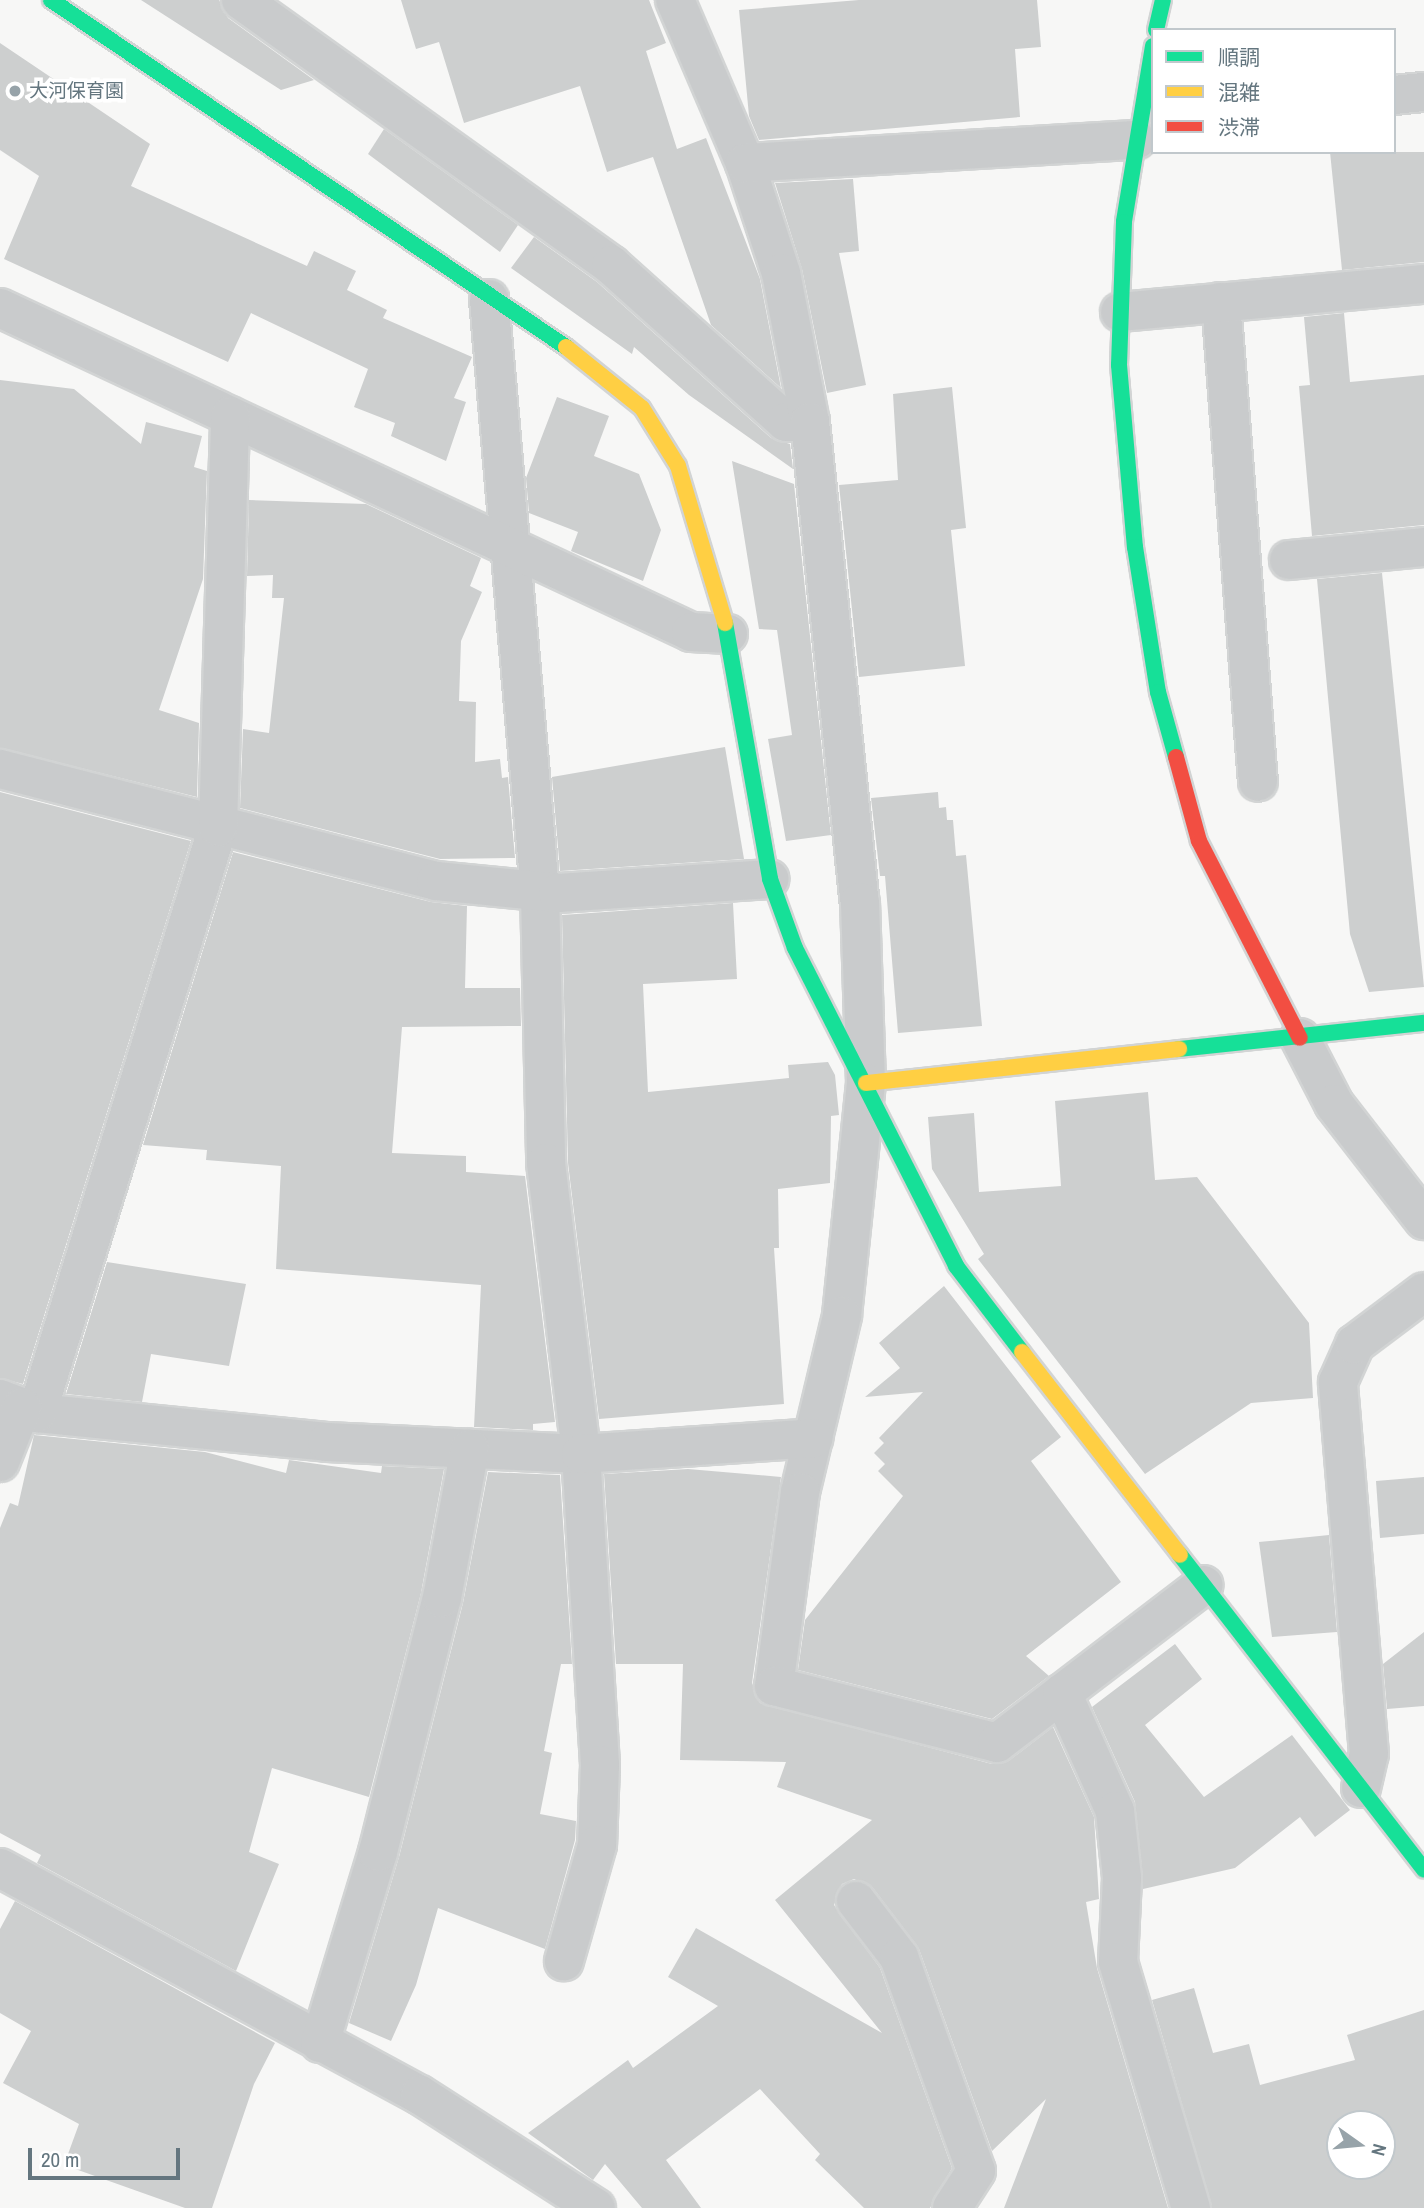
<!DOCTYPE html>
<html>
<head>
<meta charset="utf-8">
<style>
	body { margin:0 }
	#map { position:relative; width:1424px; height:2208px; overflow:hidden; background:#f7f7f6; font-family:"Archivo Narrow","Noto Sans JP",sans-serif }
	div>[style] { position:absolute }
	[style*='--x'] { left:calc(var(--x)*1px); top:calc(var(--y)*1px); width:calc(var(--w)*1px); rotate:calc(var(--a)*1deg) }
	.building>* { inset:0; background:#cdcfcf }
	.roads { filter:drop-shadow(2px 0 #d2d4d4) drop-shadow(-2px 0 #d2d4d4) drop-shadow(0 2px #d2d4d4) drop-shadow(0 -2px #d2d4d4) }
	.street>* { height:38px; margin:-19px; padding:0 19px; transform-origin:19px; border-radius:19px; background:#c9cbcc }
	.fast>* { height:16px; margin:-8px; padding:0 8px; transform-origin:8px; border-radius:8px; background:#16e098 }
	.slow>* { height:16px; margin:-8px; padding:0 8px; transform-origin:8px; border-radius:8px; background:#ffcf43 }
	.jam>* { height:16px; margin:-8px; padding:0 8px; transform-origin:8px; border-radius:8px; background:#f24e42 }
	.dots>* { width:19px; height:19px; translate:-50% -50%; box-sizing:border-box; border:4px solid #fff; border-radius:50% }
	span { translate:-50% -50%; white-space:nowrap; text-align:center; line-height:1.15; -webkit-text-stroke:7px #fff; paint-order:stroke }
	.poi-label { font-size:19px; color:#64767f }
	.left { translate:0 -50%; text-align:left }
	.legend { position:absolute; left:1151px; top:28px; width:245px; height:126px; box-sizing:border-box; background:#fff; border:2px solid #c1c8cc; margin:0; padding:9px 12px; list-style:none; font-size:21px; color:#64767f }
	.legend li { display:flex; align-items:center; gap:14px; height:35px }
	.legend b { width:35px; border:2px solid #c1c8cc }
	.north { position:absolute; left:1326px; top:2110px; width:70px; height:70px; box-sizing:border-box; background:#fff; border:2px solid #c1c8cc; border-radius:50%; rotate:105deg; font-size:19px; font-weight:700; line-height:28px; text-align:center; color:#64767f }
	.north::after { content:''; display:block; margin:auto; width:24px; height:32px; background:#97a3a9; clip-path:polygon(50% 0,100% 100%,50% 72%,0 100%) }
	.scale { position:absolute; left:28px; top:2148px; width:152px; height:32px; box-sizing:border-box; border:4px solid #64767f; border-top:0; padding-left:9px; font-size:21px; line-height:24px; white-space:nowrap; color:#64767f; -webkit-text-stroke:5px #fff; paint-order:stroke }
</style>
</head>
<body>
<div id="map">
	<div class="building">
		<i style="clip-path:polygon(141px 0,219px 0,228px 18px,314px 80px,281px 90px)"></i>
		<i style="clip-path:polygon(401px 0,649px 0,666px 43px,646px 51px,677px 149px,706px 138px,760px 279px,781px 388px,711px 325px,653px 157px,607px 172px,580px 86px,464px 123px,439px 42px,416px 49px)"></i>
		<i style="clip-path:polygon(859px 0,1037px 0,1041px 47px,1015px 49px,1020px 117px,759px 140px,749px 116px,739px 10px)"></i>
		<i style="clip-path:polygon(0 43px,150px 144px,131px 186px,307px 266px,314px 251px,356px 271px,347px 290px,387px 310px,383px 318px,472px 357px,454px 398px,466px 402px,446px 461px,391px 436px,395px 423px,354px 407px,368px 369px,251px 313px,228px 362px,4px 259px,39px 176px,0 150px)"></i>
		<i style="clip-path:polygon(384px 129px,518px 225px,500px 252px,368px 154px)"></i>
		<i style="clip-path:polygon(1330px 152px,1424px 152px,1424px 262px,1342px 270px)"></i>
		<i style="clip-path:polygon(853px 179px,859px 251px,839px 253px,866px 385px,827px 393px,802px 269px,775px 183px)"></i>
		<i style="clip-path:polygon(534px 237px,597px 282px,771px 438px,790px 444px,793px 469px,689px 395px,634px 347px,632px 354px,511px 268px)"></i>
		<i style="clip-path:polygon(1344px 313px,1350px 382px,1424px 375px,1424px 525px,1312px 536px,1299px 386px,1310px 385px,1304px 317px)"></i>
		<i style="clip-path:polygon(0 380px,74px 389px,141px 444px,146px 422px,202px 436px,194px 467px,207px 471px,203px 579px,159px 710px,199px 723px,197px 797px,0 748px)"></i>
		<i style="clip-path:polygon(952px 387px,966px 528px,951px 530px,965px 666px,859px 677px,839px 485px,898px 480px,893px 394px)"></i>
		<i style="clip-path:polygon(557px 397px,609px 416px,594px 456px,639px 474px,661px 530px,643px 581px,571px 551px,578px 532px,529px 513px,526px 478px)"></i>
		<i style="clip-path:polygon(732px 461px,794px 484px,831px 835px,786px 841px,768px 739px,792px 735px,777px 630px,759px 629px)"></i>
		<i style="clip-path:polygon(249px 500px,366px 504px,481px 558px,470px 586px,482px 592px,461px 641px,459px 701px,476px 702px,475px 762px,500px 759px,502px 778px,508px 777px,515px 858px,440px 859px,240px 808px,243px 729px,269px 733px,284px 598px,272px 598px,273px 575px,247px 576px)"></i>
		<i style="clip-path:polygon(1382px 573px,1424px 987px,1369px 992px,1350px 934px,1317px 579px)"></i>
		<i style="clip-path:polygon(725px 747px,744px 859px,560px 871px,552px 777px)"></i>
		<i style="clip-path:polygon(0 792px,191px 841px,23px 1384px,0 1378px)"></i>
		<i style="clip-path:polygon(938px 792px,939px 808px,946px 807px,947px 820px,953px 820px,956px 856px,966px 855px,982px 1026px,898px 1033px,885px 876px,880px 876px,871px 798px)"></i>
		<i style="clip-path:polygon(233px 852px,431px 902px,467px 906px,465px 988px,520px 988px,521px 1026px,402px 1027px,392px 1153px,466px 1156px,466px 1172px,525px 1176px,555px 1422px,533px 1424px,533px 1430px,474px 1427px,481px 1285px,276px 1269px,281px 1166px,206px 1160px,207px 1150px,143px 1145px)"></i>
		<i style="clip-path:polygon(733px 903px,737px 979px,643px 984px,648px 1092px,789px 1078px,788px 1065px,828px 1062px,835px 1075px,839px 1115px,831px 1116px,830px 1183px,778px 1189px,779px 1248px,774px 1248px,784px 1404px,599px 1419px,568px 1163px,562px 915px)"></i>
		<i style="clip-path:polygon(1148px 1092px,1155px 1180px,1197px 1177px,1309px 1323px,1313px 1398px,1251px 1403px,1145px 1474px,978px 1259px,984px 1254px,932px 1169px,928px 1117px,974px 1113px,979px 1192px,1061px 1186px,1055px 1101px)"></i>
		<i style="clip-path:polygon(107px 1262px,246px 1284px,229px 1366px,151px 1354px,142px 1402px,66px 1394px)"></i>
		<i style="clip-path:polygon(944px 1286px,1061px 1437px,1031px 1461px,1121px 1582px,1026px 1656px,1049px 1676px,992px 1719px,798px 1670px,805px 1620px,903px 1496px,878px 1471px,885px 1464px,874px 1453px,884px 1443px,879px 1438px,923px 1392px,865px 1397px,900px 1368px,879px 1343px)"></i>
		<i style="clip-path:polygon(34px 1435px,205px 1452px,286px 1473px,289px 1460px,381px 1473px,382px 1466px,444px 1469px,421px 1593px,369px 1797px,272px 1768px,249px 1852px,279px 1864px,236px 1971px,37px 1863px,41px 1855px,0 1833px,0 1528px,10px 1503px,18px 1506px)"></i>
		<i style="clip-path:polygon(688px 1469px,781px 1477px,752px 1683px,760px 1703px,992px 1764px,1010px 1760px,1053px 1727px,1094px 1817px,1099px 1899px,1086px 1902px,1097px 1968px,1168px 2208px,1004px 2208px,1046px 2099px,992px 2151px,919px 1949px,873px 1888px,854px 1879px,842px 1884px,834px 1905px,880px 1968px,952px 2168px,930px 2208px,864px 2208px,815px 2160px,820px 2154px,760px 2089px,666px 2160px,701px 2208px,642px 2208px,605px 2164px,593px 2180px,528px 2133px,628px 2060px,633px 2068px,718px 2006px,668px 1977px,696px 1928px,882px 2033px,775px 1900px,872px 1820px,777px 1787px,786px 1762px,680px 1760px,683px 1664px,616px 1664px,604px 1474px)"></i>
		<i style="clip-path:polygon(488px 1472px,560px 1475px,572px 1664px,561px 1664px,544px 1751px,552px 1753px,540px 1814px,576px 1821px,575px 1840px,545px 1949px,438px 1908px,416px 1985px,391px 2041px,349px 2023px,399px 1857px,463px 1603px)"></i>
		<i style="clip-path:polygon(1424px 1477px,1424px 1534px,1380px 1538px,1376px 1481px)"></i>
		<i style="clip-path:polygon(1329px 1535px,1337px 1632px,1272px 1637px,1259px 1542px)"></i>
		<i style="clip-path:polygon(1424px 1632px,1424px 1706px,1387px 1709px,1383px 1664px)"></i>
		<i style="clip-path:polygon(1175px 1644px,1202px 1679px,1145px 1725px,1204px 1797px,1292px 1735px,1350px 1810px,1315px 1837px,1300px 1817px,1235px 1868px,1143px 1889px,1135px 1802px,1092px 1707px)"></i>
		<i style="clip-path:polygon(15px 1901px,275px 2043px,254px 2084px,212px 2208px,185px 2208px,64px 2165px,79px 2124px,3px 2083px,31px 2031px,0 2013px,0 1929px)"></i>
		<i style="clip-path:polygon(evenodd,1194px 1988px,1213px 2053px,1249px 2044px,1260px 2085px,1355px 2060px,1347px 2035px,1424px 2010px,1424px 2208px,1212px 2208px,1152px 2000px,1194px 1988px,1340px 2124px,1382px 2124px,1382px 2166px,1340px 2166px,1340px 2124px)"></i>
	</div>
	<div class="roads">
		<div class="street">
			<i style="--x:241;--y:0;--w:455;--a:35.6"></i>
			<i style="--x:611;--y:265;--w:235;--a:41.9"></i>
			<i style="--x:786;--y:422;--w:24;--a:0"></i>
			<i style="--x:675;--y:0;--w:177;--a:66.8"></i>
			<i style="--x:745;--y:163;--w:116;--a:71.9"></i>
			<i style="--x:781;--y:273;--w:152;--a:79"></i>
			<i style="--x:810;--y:422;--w:483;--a:84.1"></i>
			<i style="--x:860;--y:902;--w:181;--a:88.1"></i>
			<i style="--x:866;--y:1083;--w:234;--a:95.9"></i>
			<i style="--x:842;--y:1316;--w:181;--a:103.4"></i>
			<i style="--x:800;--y:1492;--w:196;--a:97.6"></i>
			<i style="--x:774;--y:1686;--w:230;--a:14.3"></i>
			<i style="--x:997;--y:1743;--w:260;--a:-37.4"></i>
			<i style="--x:1394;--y:95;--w:30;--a:-6"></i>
			<i style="--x:745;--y:163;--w:392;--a:-3.4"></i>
			<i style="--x:489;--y:299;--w:594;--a:85.08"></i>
			<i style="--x:540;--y:891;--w:272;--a:88.7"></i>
			<i style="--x:546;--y:1163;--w:293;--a:83.1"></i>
			<i style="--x:581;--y:1454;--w:312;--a:86.5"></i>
			<i style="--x:600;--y:1765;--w:80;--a:92.1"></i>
			<i style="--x:597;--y:1845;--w:121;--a:105.9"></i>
			<i style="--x:1221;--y:302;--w:481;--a:85.6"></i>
			<i style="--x:0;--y:308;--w:763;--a:25.12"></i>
			<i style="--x:691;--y:632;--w:37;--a:3"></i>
			<i style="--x:1120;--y:312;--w:305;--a:-5.3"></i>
			<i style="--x:1289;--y:560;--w:136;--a:-5.5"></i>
			<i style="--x:0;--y:769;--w:450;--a:14.4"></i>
			<i style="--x:436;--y:881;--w:123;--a:5.6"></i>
			<i style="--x:558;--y:893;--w:212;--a:-3.8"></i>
			<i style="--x:1300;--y:1038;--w:74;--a:62.7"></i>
			<i style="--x:1334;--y:1104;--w:147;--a:52.2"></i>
			<i style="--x:0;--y:1399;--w:40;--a:21"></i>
			<i style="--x:37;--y:1413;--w:291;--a:5.7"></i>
			<i style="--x:327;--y:1442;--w:254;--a:2.7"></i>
			<i style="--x:581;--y:1454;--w:233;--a:-3.9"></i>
			<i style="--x:37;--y:1413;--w:613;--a:-72.84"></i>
			<i style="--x:218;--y:827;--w:411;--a:-88.3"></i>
			<i style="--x:0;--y:1462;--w:59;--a:-68.2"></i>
			<i style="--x:1062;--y:1693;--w:129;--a:65.8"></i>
			<i style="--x:1115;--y:1811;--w:67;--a:84"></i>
			<i style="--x:1122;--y:1878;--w:84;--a:92.7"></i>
			<i style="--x:1118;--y:1962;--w:257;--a:73.5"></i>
			<i style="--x:1361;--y:1788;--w:35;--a:-77"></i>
			<i style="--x:1369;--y:1754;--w:373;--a:-94.8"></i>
			<i style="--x:1338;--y:1382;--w:42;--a:-65.9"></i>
			<i style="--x:1355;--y:1344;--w:86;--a:-37"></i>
			<i style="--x:0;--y:1868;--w:477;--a:28.4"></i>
			<i style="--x:420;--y:2095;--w:209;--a:32.7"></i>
			<i style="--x:856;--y:1901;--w:71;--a:52.5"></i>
			<i style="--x:899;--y:1957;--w:227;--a:70.2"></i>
			<i style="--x:976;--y:2171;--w:44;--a:123"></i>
			<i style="--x:320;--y:2043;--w:200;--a:-73.1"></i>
			<i style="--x:378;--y:1852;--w:262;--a:-75.9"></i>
			<i style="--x:442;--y:1598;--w:152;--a:-79.4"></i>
		</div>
		<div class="fast">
			<i style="--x:51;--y:0;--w:621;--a:33.97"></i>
			<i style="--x:1156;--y:30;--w:31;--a:-77"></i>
			<i style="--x:1153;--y:46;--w:178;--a:99.4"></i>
			<i style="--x:1124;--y:222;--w:143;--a:92"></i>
			<i style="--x:1119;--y:365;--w:183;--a:85"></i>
			<i style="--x:1135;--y:547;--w:147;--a:81"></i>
			<i style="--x:1158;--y:692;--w:67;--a:74.5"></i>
			<i style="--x:725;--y:623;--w:260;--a:80"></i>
			<i style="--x:770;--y:879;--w:73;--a:70.1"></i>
			<i style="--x:795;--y:948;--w:356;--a:63.1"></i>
			<i style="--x:956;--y:1266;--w:108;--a:52.5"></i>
			<i style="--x:1179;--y:1049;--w:246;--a:-6.1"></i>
			<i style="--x:1180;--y:1555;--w:398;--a:52.2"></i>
		</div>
		<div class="slow">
			<i style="--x:566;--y:347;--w:97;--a:38.8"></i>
			<i style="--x:642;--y:408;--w:68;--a:58.2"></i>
			<i style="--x:678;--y:466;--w:164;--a:73.3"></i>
			<i style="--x:866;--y:1083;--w:315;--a:-6.2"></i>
			<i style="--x:1022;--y:1352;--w:257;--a:52.1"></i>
		</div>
		<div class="jam">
			<i style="--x:1176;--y:757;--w:87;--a:74.7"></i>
			<i style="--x:1199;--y:841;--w:221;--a:62.9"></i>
		</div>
	</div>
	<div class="dots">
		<i style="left:15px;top:91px;background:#97a3a9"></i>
	</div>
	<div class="poi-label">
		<span class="left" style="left:29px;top:91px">大河保育園</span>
	</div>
	<ul class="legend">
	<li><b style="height:9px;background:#16e098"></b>順調</li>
	<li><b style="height:9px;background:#ffcf43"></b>混雑</li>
	<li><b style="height:9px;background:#f24e42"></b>渋滞</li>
	</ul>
	<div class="north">N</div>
	<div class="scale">20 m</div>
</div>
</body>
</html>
